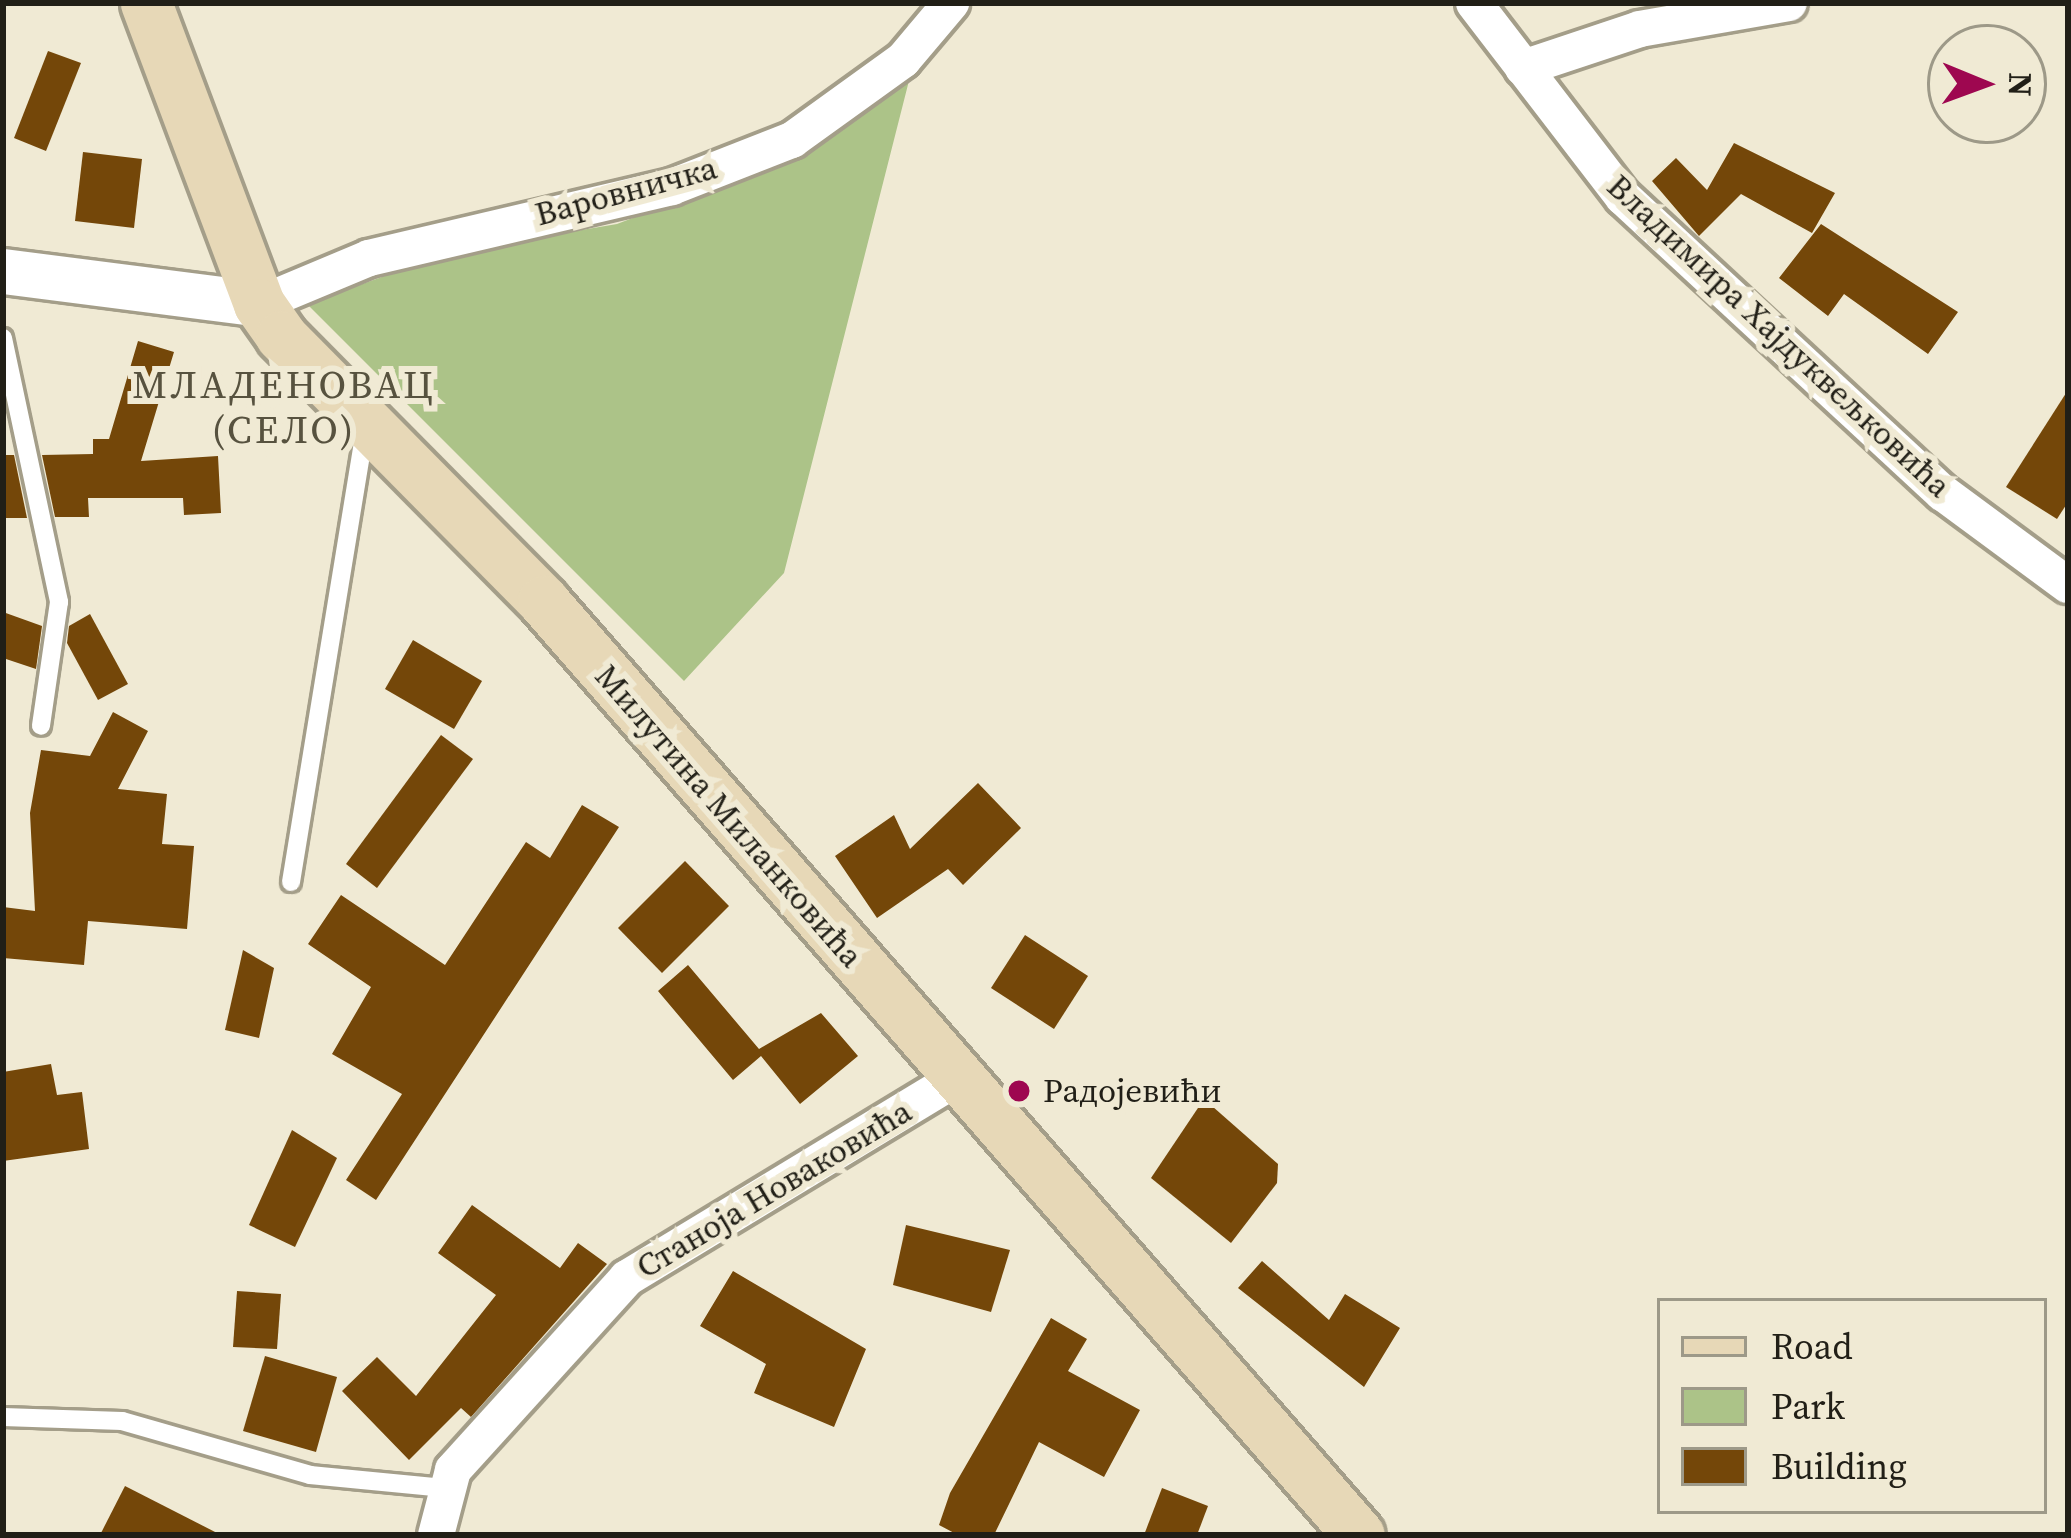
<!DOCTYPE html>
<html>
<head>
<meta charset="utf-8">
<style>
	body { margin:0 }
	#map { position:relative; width:2071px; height:1538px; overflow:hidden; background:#f0ead4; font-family:"Source Serif 4",serif }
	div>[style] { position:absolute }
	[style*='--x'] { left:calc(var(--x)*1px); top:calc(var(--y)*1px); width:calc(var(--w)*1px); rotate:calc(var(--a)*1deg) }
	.green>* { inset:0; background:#acc388 }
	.building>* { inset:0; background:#744709 }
	.roads { filter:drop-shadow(3px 0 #a49e89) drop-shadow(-3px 0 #a49e89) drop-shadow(0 3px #a49e89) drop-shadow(0 -3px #a49e89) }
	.service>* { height:18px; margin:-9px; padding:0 9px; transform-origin:9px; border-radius:9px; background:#fff }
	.minor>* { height:36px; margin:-18px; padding:0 18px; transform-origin:18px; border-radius:18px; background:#fff }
	.tertiary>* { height:45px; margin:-22.5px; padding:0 22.5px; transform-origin:22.5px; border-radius:22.5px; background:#fff }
	.secondary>* { height:51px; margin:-25.5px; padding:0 25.5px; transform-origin:25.5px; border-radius:25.5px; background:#e7d8b7 }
	.dots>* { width:33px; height:33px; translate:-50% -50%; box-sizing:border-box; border:6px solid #f0ead4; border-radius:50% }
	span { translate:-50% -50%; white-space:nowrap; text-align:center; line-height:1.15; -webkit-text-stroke:12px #f0ead4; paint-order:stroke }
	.street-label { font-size:33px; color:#211f17 }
	.poi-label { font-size:33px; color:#211f17 }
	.left { translate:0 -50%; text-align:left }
	.quarter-label { font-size:39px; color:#57523f; letter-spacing:3px }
	.frame { position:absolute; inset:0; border:6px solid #211f17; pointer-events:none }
	.legend { position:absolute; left:1657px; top:1298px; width:390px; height:216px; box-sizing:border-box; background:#f0ead4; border:3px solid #9d9988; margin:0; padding:15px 21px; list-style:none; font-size:36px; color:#211f17 }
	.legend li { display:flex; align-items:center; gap:24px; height:60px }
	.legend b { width:60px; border:3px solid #9d9988 }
	.north { position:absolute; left:1927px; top:24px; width:120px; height:120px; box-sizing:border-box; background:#f0ead4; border:3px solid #9d9988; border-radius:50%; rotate:91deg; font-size:33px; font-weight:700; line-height:48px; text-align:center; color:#211f17 }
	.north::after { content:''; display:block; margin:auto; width:42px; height:54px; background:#9e0750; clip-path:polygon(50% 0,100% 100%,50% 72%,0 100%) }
</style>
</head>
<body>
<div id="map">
	<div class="green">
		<i style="clip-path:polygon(915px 57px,784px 573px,684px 681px,307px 304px,451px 252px,617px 224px,763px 168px)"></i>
	</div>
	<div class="building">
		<i style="clip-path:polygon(48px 51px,81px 63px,46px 151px,14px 138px)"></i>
		<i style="clip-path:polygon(1734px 143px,1835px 193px,1812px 233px,1741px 194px,1699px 236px,1652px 181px,1676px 158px,1707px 190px)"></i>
		<i style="clip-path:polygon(83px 152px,142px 159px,134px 228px,75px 221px)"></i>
		<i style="clip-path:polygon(1821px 224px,1958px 312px,1928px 354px,1844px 294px,1828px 316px,1779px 278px)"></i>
		<i style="clip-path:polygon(138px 341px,174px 352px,141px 461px,218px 456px,221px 513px,184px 515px,183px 498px,88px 498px,89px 517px,55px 517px,42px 455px,93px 454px,93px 439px,109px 439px)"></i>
		<i style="clip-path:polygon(2068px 390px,2068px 502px,2057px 519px,2006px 487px)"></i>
		<i style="clip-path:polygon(3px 455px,14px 455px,27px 518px,3px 518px)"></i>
		<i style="clip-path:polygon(3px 612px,42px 626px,36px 669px,3px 658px)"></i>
		<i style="clip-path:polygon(90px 614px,128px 684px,98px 700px,67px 643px,69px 626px)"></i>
		<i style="clip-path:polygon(413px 640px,482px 681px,454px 729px,385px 689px)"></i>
		<i style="clip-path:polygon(113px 712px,148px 731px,118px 789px,167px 794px,162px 844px,194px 846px,187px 929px,88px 921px,84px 965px,3px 958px,3px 907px,35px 911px,30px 813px,41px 750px,90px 756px)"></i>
		<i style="clip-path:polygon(441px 735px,473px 759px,377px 888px,346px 864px)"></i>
		<i style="clip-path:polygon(978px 783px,1021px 828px,963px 885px,948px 869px,877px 918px,835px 856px,894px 815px,910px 849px)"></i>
		<i style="clip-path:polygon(582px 805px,619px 827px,376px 1200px,346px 1180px,402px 1094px,332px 1054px,371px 987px,308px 944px,341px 895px,445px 965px,526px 842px,550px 858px)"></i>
		<i style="clip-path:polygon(685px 861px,729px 906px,662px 973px,618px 928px)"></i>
		<i style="clip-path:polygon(1025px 935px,1088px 976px,1054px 1029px,991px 988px)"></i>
		<i style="clip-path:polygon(243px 950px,274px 968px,259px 1038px,225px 1030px)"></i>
		<i style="clip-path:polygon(688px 965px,759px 1049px,821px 1013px,858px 1056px,800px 1104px,761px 1056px,733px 1080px,658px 991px)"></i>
		<i style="clip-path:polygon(51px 1064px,57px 1095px,82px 1092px,89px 1149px,3px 1161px,3px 1072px)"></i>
		<i style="clip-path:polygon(1204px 1099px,1278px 1164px,1277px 1183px,1231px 1243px,1151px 1178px)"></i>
		<i style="clip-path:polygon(292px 1130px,337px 1158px,295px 1247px,249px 1225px)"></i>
		<i style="clip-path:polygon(472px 1205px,560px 1268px,578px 1243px,607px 1264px,471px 1417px,461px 1408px,409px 1460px,342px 1391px,377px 1357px,416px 1396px,496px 1295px,438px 1253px)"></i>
		<i style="clip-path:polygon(906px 1225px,1010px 1250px,991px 1312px,893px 1285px)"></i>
		<i style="clip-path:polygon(1262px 1261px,1329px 1320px,1345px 1294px,1400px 1328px,1364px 1387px,1238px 1288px)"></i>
		<i style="clip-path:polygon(733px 1271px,866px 1349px,834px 1427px,754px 1393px,766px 1364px,700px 1326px)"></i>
		<i style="clip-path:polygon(237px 1291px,281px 1294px,277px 1349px,233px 1347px)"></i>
		<i style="clip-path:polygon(1051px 1318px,1087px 1339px,1068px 1371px,1140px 1410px,1104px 1477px,1039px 1442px,994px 1535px,958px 1535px,939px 1525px,950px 1493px)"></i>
		<i style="clip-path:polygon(265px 1356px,337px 1377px,316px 1452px,243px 1431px)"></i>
		<i style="clip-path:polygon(125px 1486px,221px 1535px,100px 1535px)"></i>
		<i style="clip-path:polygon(1162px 1488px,1208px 1506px,1197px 1535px,1144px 1535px)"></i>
	</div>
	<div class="roads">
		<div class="service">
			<i style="--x:3;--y:338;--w:270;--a:78"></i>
			<i style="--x:59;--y:602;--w:125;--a:98.3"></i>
			<i style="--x:291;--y:882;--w:457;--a:-80.7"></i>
			<i style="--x:3;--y:1417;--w:119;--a:1.9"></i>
			<i style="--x:122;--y:1421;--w:196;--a:16"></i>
			<i style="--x:310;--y:1475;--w:135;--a:5.5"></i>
		</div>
		<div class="minor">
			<i style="--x:1474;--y:3;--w:245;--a:52.5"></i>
			<i style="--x:1623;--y:197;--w:436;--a:42.8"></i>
			<i style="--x:1943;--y:493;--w:155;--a:36.4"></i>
			<i style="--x:1523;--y:68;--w:123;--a:-18.4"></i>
			<i style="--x:1640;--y:29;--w:151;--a:-9.9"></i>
			<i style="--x:259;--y:304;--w:119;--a:-22.7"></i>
			<i style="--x:369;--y:258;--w:311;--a:-13.2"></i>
			<i style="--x:672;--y:187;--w:129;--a:-21.4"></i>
			<i style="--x:792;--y:140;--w:137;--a:-35.8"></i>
			<i style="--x:903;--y:60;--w:75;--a:-49.9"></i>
			<i style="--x:436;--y:1535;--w:67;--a:-75.3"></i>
			<i style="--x:453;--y:1470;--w:259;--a:-47.8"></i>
			<i style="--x:627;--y:1278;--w:384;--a:-31.2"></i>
		</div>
		<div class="tertiary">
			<i style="--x:3;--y:271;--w:258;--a:7.3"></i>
		</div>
		<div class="secondary">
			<i style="--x:146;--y:3;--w:322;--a:69.4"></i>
			<i style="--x:259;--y:304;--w:39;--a:55"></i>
			<i style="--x:281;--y:336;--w:373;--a:45.3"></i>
			<i style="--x:543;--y:601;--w:1240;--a:48.86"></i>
		</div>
	</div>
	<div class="dots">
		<i style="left:1019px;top:1091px;background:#9e0750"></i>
	</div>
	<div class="street-label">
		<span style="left:626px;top:191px;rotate:-15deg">Варовничка</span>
		<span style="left:1779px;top:336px;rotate:43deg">Владимира Хајдуквељковића</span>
		<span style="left:729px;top:816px;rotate:49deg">Милутина Миланковића</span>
		<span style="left:774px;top:1189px;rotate:-31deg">Станоја Новаковића</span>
	</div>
	<div class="poi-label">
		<span class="left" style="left:1043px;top:1091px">Радојевићи</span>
	</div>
	<div class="quarter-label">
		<span style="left:284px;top:408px">МЛАДЕНОВАЦ<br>(СЕЛО)</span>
	</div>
	<div class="frame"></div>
	<ul class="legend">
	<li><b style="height:15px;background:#e7d8b7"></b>Road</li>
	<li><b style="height:33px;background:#acc388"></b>Park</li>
	<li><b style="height:33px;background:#744709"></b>Building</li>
	</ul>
	<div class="north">N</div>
</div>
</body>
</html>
